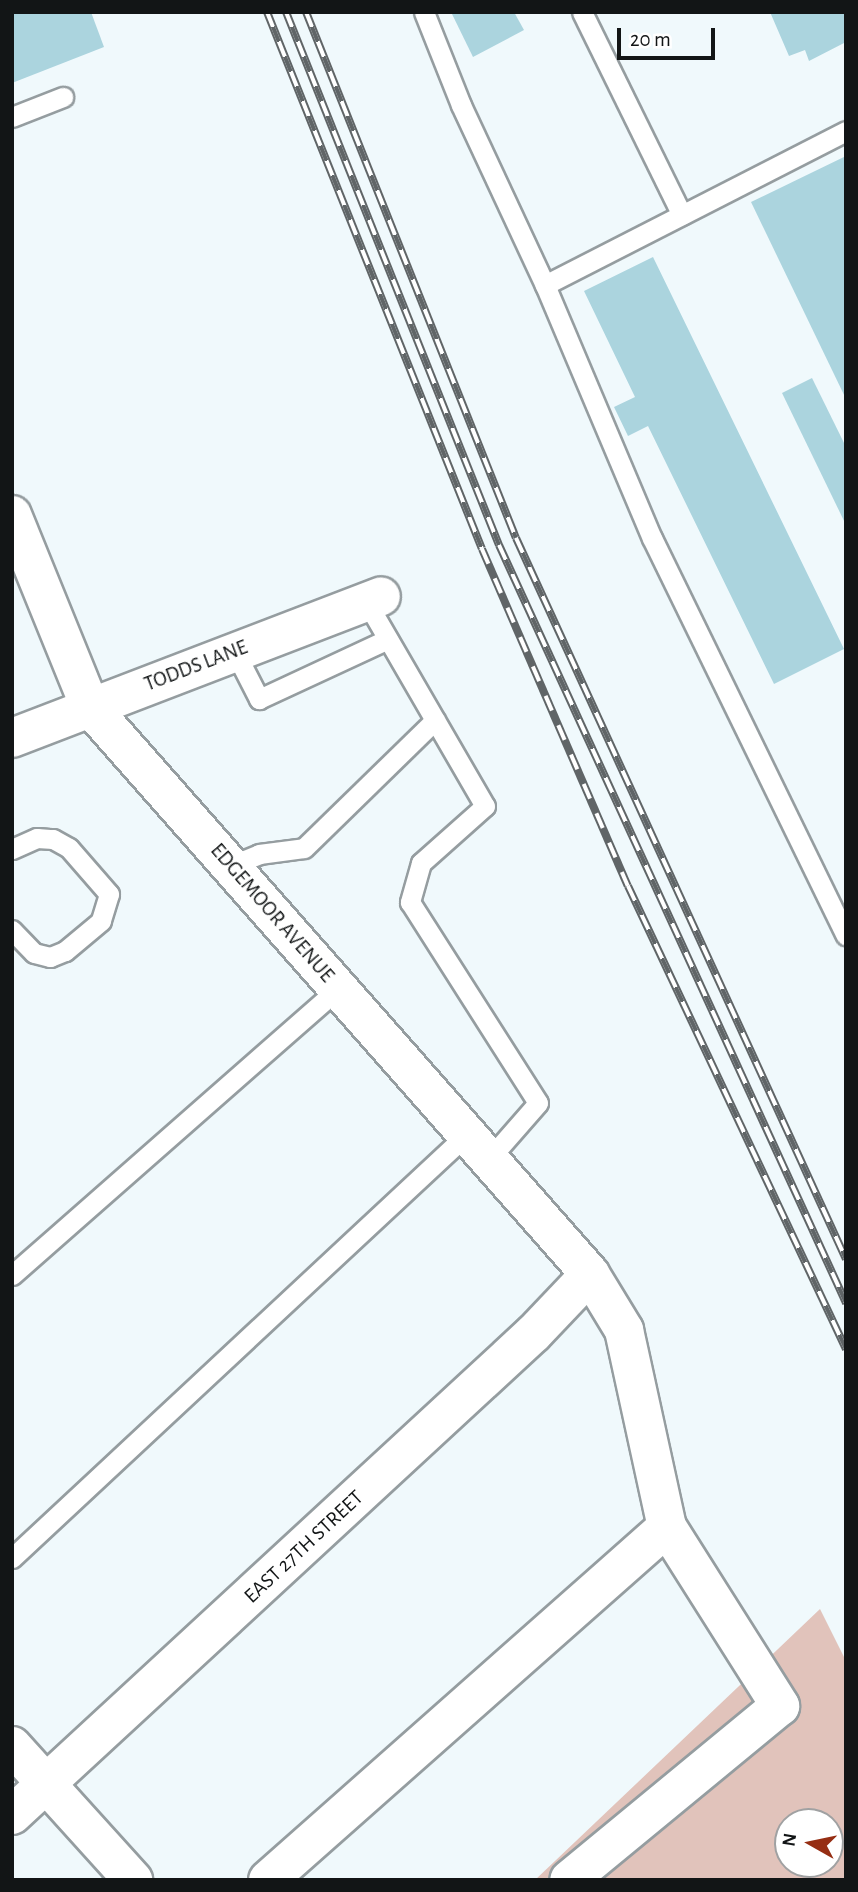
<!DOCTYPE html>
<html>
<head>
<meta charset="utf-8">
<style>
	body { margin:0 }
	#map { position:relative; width:858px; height:1892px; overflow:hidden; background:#f0f9fc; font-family:"Alegreya Sans",sans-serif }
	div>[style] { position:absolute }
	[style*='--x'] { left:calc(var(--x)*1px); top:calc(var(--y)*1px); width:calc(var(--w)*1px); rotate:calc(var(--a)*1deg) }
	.green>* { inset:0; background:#e1c3bb }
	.building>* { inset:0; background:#abd4de }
	.roads { filter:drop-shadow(2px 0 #959da0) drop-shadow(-2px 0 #959da0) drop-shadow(0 2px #959da0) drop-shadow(0 -2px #959da0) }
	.service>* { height:19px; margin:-9.5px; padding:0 9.5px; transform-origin:9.5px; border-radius:9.5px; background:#fff }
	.minor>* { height:38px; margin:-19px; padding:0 19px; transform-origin:19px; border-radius:19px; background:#fff }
	.rail>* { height:8px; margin-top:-4px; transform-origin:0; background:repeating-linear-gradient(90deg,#fff 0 16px,#606567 0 32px); box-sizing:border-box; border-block:2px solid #606567 }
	span { translate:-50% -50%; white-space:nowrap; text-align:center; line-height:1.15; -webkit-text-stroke:5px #fff; paint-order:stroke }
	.street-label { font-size:21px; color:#121516 }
	.frame { position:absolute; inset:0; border:14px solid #121516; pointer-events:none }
	.north { position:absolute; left:774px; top:1808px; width:70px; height:70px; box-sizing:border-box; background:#fff; border:2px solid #a0a1a2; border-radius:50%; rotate:279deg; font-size:19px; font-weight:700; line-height:28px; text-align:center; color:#121516 }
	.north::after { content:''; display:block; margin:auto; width:24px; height:32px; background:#962e13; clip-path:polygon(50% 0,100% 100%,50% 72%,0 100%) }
	.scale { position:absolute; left:617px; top:28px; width:98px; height:32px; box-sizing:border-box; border:4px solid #121516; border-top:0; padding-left:9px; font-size:21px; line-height:24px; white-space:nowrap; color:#121516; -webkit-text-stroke:5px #fff; paint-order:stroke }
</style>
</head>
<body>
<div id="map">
	<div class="green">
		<i style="clip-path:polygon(evenodd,820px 1609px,846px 1661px,846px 1880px,535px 1880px,820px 1609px,788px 1822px,830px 1822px,830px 1864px,788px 1864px,788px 1822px)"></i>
	</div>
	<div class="building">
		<i style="clip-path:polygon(12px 12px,91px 12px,104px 47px,12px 83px)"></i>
		<i style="clip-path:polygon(451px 12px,514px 12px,524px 30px,473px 57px)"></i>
		<i style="clip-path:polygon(770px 12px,846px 12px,846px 42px,809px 61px,805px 50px,789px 56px)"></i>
		<i style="clip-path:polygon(846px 156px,846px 399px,751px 202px)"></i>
		<i style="clip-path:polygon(653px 257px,844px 649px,774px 684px,648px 426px,628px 436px,614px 407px,635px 397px,584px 291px)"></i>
		<i style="clip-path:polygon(812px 378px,846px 447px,846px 525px,782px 393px)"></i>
	</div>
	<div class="roads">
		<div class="service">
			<i style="--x:424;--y:12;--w:100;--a:68.3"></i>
			<i style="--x:461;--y:105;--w:199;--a:65"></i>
			<i style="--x:545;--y:285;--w:275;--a:67.1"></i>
			<i style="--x:652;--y:538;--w:442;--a:64"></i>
			<i style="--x:582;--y:12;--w:226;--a:63.8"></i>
			<i style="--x:12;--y:117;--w:55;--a:-21.4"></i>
			<i style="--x:545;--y:285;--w:338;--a:-27.1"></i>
			<i style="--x:366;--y:601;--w:237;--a:59.9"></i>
			<i style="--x:485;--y:806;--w:86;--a:138.3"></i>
			<i style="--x:421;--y:863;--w:41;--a:105.8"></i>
			<i style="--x:410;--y:902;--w:238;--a:57.5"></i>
			<i style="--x:538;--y:1103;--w:74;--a:131.2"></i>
			<i style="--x:235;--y:652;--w:53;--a:62.9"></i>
			<i style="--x:259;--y:699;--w:142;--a:-24.9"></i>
			<i style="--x:12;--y:849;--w:27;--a:-24"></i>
			<i style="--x:37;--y:838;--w:16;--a:4"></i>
			<i style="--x:53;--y:839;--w:18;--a:29"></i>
			<i style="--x:69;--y:848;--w:61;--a:49"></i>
			<i style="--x:109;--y:894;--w:28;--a:107"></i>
			<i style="--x:101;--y:921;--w:47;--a:140.2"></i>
			<i style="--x:65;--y:951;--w:16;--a:158"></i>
			<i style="--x:50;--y:957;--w:16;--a:-166"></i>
			<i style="--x:34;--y:953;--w:32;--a:-134"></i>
			<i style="--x:230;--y:866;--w:31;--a:-22"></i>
			<i style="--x:259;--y:854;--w:45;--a:-7.6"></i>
			<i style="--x:304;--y:848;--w:183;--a:-44.3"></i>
			<i style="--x:12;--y:1275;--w:434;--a:-41.3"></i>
			<i style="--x:12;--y:1558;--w:622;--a:-42.98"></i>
		</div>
		<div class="minor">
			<i style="--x:12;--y:515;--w:207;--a:67.9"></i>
			<i style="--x:90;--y:707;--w:756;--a:48.59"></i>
			<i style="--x:590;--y:1274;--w:66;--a:58.7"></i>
			<i style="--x:624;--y:1330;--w:202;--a:77.7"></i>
			<i style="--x:667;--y:1527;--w:212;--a:57.7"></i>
			<i style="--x:780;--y:1706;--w:273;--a:140.5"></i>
			<i style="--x:12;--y:738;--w:395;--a:-21"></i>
			<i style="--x:12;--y:1746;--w:181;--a:47.9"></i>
			<i style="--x:12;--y:1815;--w:710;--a:-42.72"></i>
			<i style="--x:534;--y:1333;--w:81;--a:-46.5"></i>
			<i style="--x:268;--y:1880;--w:533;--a:-41.5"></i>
		</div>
	</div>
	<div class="rail">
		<i style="--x:267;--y:12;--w:578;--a:68.18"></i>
		<i style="--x:482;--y:549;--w:367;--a:66.6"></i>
		<i style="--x:628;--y:886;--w:512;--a:64.79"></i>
		<i style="--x:286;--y:12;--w:574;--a:68.22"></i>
		<i style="--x:499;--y:545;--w:834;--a:65.4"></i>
		<i style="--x:306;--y:12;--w:566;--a:68.24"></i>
		<i style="--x:516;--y:538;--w:793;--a:65.41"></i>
	</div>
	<div class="street-label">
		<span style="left:196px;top:666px;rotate:-21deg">TODDS LANE</span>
		<span style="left:272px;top:913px;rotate:49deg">EDGEMOOR AVENUE</span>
		<span style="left:304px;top:1547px;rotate:-43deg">EAST 27TH STREET</span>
	</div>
	<div class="frame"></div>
	<div class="north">N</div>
	<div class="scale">20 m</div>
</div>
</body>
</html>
